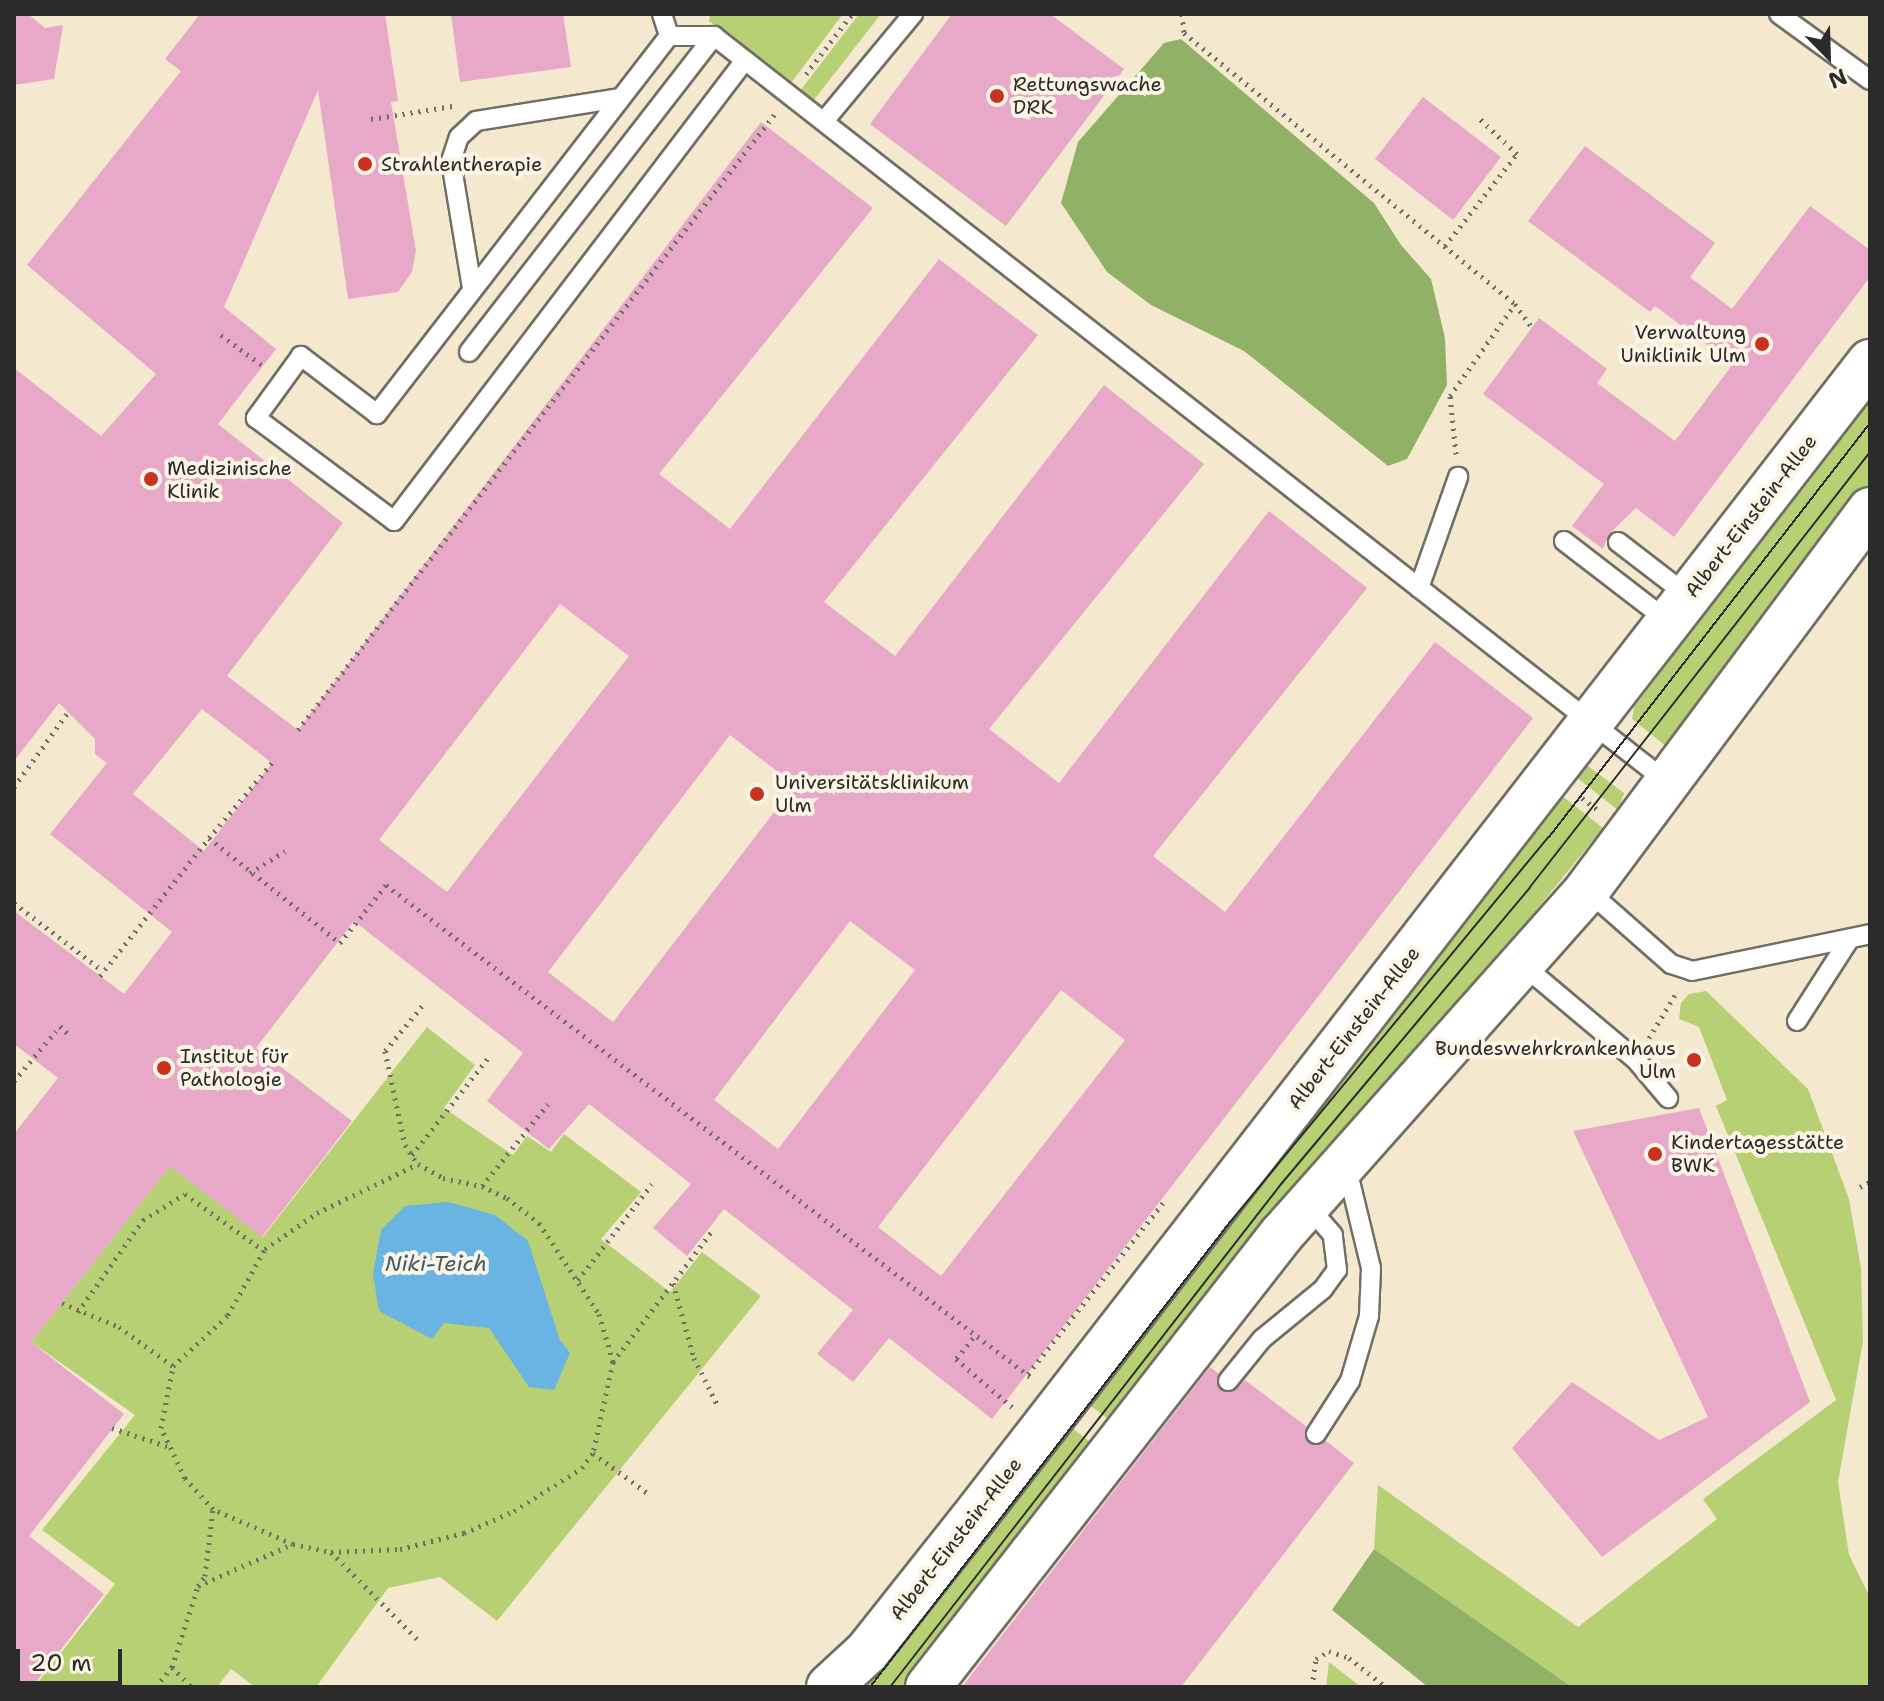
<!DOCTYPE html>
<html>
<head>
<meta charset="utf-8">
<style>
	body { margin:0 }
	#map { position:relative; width:1884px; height:1701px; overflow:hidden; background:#f4e9cf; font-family:"Shantell Sans",sans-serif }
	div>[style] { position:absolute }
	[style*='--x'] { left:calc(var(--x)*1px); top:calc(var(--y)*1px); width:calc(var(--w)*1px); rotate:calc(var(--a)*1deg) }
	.green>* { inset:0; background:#b7d074 }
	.forest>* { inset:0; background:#91b266 }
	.water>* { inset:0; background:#69b4e2 }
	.building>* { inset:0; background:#e8a8c7 }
	.path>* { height:5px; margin-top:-2.5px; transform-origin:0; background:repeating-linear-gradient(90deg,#716e64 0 2px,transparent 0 8px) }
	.roads { filter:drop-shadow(2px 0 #716e64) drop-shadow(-2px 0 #716e64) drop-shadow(0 2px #716e64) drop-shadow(0 -2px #716e64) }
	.lane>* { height:18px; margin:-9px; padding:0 9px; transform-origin:9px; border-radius:9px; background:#fff }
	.secondary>* { height:44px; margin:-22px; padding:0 22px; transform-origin:22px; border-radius:22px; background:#fff }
	.tram>* { height:2px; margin:-1px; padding:0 1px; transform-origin:1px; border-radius:1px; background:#2b2b2b }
	.dots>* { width:22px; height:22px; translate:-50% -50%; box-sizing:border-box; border:4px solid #fcf5e5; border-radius:50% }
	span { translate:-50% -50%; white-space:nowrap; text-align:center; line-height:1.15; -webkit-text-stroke:8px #fcf5e5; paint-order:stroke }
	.poi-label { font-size:20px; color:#2b2b2b }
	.left { translate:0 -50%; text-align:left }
	.right { translate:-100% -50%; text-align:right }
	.street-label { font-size:20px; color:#2b2b2b }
	.water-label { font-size:22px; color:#415b6b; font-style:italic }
	.frame { position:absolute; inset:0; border:16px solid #2b2b2b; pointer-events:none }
	.north { position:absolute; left:1788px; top:16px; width:80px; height:80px; -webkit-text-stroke:6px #fcf5e5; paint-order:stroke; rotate:157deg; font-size:22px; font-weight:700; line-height:32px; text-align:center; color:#2b2b2b }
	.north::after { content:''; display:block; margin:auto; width:28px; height:36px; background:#2b2b2b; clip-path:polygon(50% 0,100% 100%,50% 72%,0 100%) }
	.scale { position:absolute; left:16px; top:1649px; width:106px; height:36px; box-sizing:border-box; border:4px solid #2b2b2b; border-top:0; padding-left:10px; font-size:24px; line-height:28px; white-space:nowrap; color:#2b2b2b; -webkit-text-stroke:6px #fcf5e5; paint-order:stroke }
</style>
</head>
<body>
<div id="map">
	<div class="green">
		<i style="clip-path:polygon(710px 14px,843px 14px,791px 83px,709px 21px)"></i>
		<i style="clip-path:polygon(859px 14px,881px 14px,813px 101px,800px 91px)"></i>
		<i style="clip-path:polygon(1870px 380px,1870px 491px,1666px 746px,1632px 719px,1634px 707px,1689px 635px,1699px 604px)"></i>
		<i style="clip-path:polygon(1580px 760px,1624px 793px,1618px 810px,1567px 770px)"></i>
		<i style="clip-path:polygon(1552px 788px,1603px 828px,1117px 1426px,1079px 1397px)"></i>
		<i style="clip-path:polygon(1706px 991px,1808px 1089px,1849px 1199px,1861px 1268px,1863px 1341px,1838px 1482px,1849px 1555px,1870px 1597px,1870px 1687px,1572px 1687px,1374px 1549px,1378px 1485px,1578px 1627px,1717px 1519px,1703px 1499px,1836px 1400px,1716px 1106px,1727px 1100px,1699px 1027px,1679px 1019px,1681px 1003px,1689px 994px)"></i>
		<i style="clip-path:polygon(427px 1027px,475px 1065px,444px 1108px,513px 1155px,527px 1136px,551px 1152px,564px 1134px,641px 1192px,601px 1239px,670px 1292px,702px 1252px,761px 1296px,497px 1621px,440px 1577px,388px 1588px,316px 1687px,255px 1687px,231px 1669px,217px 1687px,34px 1687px,115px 1584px,42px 1530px,135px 1415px,31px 1342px,170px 1166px,263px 1237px)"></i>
		<i style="clip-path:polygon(1062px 1420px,1099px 1449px,915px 1687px,846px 1687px)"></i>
		<i style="clip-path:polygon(1329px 1662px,1361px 1687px,1326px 1687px)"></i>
	</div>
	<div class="forest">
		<i style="clip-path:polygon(1181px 39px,1374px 203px,1401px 245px,1431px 279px,1445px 338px,1447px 385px,1407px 459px,1388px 466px,1244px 351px,1151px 305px,1107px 272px,1061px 203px,1078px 142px,1164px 43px)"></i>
		<i style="clip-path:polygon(1374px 1549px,1572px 1687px,1428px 1687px,1332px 1610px)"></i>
	</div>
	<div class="water">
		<i style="clip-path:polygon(448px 1202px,495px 1215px,528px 1241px,560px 1340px,570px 1353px,554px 1390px,529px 1387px,489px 1328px,444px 1323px,432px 1339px,379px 1311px,373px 1274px,381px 1230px,405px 1206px)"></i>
	</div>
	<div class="building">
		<i style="clip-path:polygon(14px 14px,28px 14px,45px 28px,63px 25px,54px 79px,14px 85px)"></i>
		<i style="clip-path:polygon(evenodd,200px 14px,385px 14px,398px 101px,391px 102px,416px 251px,412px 272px,398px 292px,348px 299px,318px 90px,224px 307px,276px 349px,218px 424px,343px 523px,227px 676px,298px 730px,761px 122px,873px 208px,659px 474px,730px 529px,939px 259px,1038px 335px,824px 602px,895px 656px,1104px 385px,1204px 464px,989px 729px,1059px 783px,1269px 511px,1367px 588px,1153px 856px,1225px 912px,1435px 642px,1533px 718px,992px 1419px,889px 1338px,853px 1382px,817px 1354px,853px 1310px,724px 1209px,687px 1256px,653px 1228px,691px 1184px,589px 1104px,549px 1149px,487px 1101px,523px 1053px,354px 921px,256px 1048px,352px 1121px,262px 1237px,170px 1166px,31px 1342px,124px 1414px,29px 1536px,104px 1594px,32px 1687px,14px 1687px,14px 1134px,58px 1078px,14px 1044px,14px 911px,124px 994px,172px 932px,50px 834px,107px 763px,95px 754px,95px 739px,59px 703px,14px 761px,14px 368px,101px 436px,156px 374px,27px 265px,181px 71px,165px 59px,200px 14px,560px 604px,629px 656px,447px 892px,379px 840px,560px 604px,200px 14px,202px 709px,272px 763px,204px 851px,133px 794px,202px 709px,200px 14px,730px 735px,795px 785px,613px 1022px,548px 972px,730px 735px,200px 14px,850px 921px,915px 970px,778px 1149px,714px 1100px,850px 921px,200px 14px,1061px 990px,1125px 1040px,941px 1276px,878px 1227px,1061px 990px)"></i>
		<i style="clip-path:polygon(451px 14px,563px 14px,571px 67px,460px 82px)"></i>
		<i style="clip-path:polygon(952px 14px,1050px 14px,1124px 69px,1006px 226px,870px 124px)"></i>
		<i style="clip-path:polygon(1423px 97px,1501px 157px,1453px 220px,1375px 159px)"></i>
		<i style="clip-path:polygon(1585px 146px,1715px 243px,1690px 277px,1732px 309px,1810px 206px,1870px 250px,1870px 277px,1674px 537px,1636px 508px,1609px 534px,1603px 549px,1572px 526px,1604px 484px,1483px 394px,1539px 318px,1607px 369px,1597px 383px,1675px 441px,1733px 364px,1655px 306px,1650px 312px,1528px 221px)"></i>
		<i style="clip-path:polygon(1699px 1108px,1810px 1402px,1602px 1557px,1512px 1448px,1572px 1382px,1659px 1440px,1708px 1417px,1573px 1131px)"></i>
		<i style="clip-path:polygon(1210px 1367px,1219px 1374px,1221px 1391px,1233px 1392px,1245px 1380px,1307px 1427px,1309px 1444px,1326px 1441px,1354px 1463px,1181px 1687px,962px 1687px)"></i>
	</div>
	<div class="path">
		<i style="--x:1182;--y:14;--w:19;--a:84"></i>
		<i style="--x:1184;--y:33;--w:428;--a:39.3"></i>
		<i style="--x:1515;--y:304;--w:29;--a:54"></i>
		<i style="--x:806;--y:74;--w:76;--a:-52.5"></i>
		<i style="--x:371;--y:119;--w:83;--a:-9"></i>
		<i style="--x:1445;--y:246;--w:117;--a:-52"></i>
		<i style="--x:1517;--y:154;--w:55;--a:-136.5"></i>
		<i style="--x:221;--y:335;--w:52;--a:36.4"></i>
		<i style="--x:1456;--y:454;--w:58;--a:-95.9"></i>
		<i style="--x:1450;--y:396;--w:113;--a:-54.8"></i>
		<i style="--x:298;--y:730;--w:779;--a:-52.25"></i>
		<i style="--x:14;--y:787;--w:92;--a:-54.2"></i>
		<i style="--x:1582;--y:798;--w:21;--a:37"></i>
		<i style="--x:209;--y:838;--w:98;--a:-50"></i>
		<i style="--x:250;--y:873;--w:41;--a:-32.2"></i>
		<i style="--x:14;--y:903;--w:112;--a:37.4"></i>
		<i style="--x:100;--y:976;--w:176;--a:-51.7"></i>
		<i style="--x:209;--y:838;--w:168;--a:38.7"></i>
		<i style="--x:340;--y:943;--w:74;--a:-51.6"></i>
		<i style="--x:386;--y:885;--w:813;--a:37.35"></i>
		<i style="--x:422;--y:1006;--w:58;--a:129.4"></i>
		<i style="--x:385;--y:1051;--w:96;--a:78"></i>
		<i style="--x:405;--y:1145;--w:23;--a:56"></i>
		<i style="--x:418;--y:1164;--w:29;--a:29"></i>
		<i style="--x:443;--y:1178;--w:40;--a:12"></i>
		<i style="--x:482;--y:1186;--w:28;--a:26"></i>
		<i style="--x:507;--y:1198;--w:41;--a:38"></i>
		<i style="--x:539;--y:1223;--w:109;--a:56.6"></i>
		<i style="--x:599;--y:1314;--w:50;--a:73.7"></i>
		<i style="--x:613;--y:1362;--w:93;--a:102.4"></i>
		<i style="--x:593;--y:1453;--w:71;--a:36.4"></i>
		<i style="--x:60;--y:1026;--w:10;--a:45"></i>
		<i style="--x:1649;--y:1038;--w:54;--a:-58.7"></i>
		<i style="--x:14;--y:1081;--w:65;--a:-50"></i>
		<i style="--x:412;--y:1155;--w:123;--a:-51.9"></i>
		<i style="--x:482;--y:1186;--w:105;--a:-51.2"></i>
		<i style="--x:1860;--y:1187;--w:11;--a:-27"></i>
		<i style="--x:578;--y:1280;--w:121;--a:-52.4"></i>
		<i style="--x:673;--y:1283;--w:78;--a:74.4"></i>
		<i style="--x:694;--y:1358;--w:54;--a:63.4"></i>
		<i style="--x:62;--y:1303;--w:62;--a:22.8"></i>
		<i style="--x:119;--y:1327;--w:67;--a:35.8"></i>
		<i style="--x:78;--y:1312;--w:113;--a:-54.8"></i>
		<i style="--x:143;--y:1220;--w:49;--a:-31.8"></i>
		<i style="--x:185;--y:1194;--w:97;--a:35.8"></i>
		<i style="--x:973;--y:1338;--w:27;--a:129"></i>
		<i style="--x:956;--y:1359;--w:74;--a:40.6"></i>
		<i style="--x:613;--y:1362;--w:164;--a:-52.9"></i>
		<i style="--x:1028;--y:1374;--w:224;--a:-51.7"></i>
		<i style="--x:112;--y:1428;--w:58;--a:18.1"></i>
		<i style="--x:293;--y:1544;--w:39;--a:12"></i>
		<i style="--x:331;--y:1552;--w:122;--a:45.3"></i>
		<i style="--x:331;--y:1552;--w:69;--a:-2.5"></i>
		<i style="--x:400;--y:1549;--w:66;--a:-14"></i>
		<i style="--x:464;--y:1533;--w:55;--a:-23.7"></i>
		<i style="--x:514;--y:1511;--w:80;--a:-32.3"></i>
		<i style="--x:582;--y:1468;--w:19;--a:-54"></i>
		<i style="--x:198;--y:1586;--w:12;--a:-55"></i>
		<i style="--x:205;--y:1576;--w:67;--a:-83.2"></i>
		<i style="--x:172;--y:1667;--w:28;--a:46"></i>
		<i style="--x:156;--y:1687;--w:26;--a:-51"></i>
		<i style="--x:172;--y:1667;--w:85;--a:-72.2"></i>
		<i style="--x:198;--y:1586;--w:104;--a:-23.9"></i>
		<i style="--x:293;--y:1544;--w:87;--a:-156.4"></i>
		<i style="--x:213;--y:1509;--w:42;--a:-132.1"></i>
		<i style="--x:185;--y:1478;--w:55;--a:-115.6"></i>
		<i style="--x:161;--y:1428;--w:63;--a:-79"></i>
		<i style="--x:173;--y:1366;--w:75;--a:-42.8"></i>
		<i style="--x:228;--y:1315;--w:76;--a:-60.7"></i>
		<i style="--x:265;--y:1249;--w:63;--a:-34.7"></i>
		<i style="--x:317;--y:1213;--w:112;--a:-25.9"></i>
		<i style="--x:1312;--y:1687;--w:28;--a:-82"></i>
		<i style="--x:1316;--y:1659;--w:15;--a:-32"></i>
		<i style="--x:1329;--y:1651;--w:21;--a:19"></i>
		<i style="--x:1349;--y:1658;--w:47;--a:38.1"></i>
	</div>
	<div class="roads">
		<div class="lane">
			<i style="--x:662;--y:14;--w:23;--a:72"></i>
			<i style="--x:1779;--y:14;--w:112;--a:36"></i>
			<i style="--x:669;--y:36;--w:478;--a:127.7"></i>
			<i style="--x:377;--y:414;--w:96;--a:-142.7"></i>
			<i style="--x:301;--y:356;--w:77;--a:126"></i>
			<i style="--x:256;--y:418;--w:172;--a:36.7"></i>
			<i style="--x:394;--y:521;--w:579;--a:-52.71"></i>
			<i style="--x:669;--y:36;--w:45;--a:0"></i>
			<i style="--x:714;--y:36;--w:1210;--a:38.05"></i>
			<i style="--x:825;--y:120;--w:138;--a:-50.3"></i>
			<i style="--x:472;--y:288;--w:129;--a:-99.4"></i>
			<i style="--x:451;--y:161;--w:25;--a:-72"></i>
			<i style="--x:459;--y:137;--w:23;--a:-43"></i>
			<i style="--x:476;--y:121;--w:145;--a:-9.1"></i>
			<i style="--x:469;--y:352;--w:400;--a:-52.2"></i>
			<i style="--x:1564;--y:541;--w:133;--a:37.6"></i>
			<i style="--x:1618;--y:542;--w:88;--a:37.6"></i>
			<i style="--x:1419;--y:588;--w:118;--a:-70.6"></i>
			<i style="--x:1587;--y:890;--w:112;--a:41.4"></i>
			<i style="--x:1671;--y:964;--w:22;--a:18"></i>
			<i style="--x:1692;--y:971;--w:182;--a:-11.7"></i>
			<i style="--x:1524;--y:966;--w:146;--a:40"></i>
			<i style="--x:1636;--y:1060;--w:50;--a:49.9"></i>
			<i style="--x:1797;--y:1021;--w:96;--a:-57.3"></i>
			<i style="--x:1228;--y:1381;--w:54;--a:-51"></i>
			<i style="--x:1262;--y:1339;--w:79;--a:-39.3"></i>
			<i style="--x:1323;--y:1289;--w:24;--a:-54"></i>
			<i style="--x:1337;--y:1270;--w:35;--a:-97"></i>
			<i style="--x:1333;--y:1235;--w:40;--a:-131"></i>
			<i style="--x:1316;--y:1434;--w:63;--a:-57.3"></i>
			<i style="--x:1350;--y:1381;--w:68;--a:-73.7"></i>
			<i style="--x:1369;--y:1316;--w:48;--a:-87.6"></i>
			<i style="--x:1371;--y:1268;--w:102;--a:-103.6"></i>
		</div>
		<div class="secondary">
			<i style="--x:829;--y:1687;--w:52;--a:-42.6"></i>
			<i style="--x:867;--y:1652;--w:167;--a:-51.6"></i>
			<i style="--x:971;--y:1521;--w:1467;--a:-52.2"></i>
			<i style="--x:928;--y:1687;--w:574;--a:-52.01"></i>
			<i style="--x:1281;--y:1235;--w:461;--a:-48.4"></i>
			<i style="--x:1587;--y:890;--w:474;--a:-53.3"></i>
		</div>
	</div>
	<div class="tram">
		<i style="--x:870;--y:1687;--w:588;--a:-52.25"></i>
		<i style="--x:1230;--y:1222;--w:500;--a:-50.4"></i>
		<i style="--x:1549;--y:837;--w:524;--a:-52.21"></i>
		<i style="--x:890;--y:1687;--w:638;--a:-52.13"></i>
		<i style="--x:1282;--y:1183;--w:386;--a:-50"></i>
		<i style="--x:1530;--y:887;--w:552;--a:-51.99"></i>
	</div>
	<div class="dots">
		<i style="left:997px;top:96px;background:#c8321e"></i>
		<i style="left:365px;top:164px;background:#c8321e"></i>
		<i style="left:1762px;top:344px;background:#c8321e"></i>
		<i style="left:151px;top:479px;background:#c8321e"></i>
		<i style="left:757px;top:794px;background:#c8321e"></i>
		<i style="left:1694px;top:1060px;background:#c8321e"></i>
		<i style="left:164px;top:1068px;background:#c8321e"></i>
		<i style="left:1655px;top:1154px;background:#c8321e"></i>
	</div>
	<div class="poi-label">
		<span class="left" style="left:1013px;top:96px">Rettungswache<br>DRK</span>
		<span class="left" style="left:381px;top:164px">Strahlentherapie</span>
		<span class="right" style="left:1746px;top:344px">Verwaltung<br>Uniklinik Ulm</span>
		<span class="left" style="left:167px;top:480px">Medizinische<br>Klinik</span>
		<span class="left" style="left:775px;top:794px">Universitätsklinikum<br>Ulm</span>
		<span class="right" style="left:1676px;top:1060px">Bundeswehrkrankenhaus<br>Ulm</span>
		<span class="left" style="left:180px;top:1068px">Institut für<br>Pathologie</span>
		<span class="left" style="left:1671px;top:1154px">Kindertagesstätte<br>BWK</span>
	</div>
	<div class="street-label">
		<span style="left:1751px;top:516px;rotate:-52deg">Albert-Einstein-Allee</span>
		<span style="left:1354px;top:1028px;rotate:-52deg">Albert-Einstein-Allee</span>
		<span style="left:956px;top:1539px;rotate:-52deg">Albert-Einstein-Allee</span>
	</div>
	<div class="water-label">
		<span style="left:436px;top:1264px">Niki-Teich</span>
	</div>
	<div class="frame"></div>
	<div class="north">N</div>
	<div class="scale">20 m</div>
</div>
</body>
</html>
